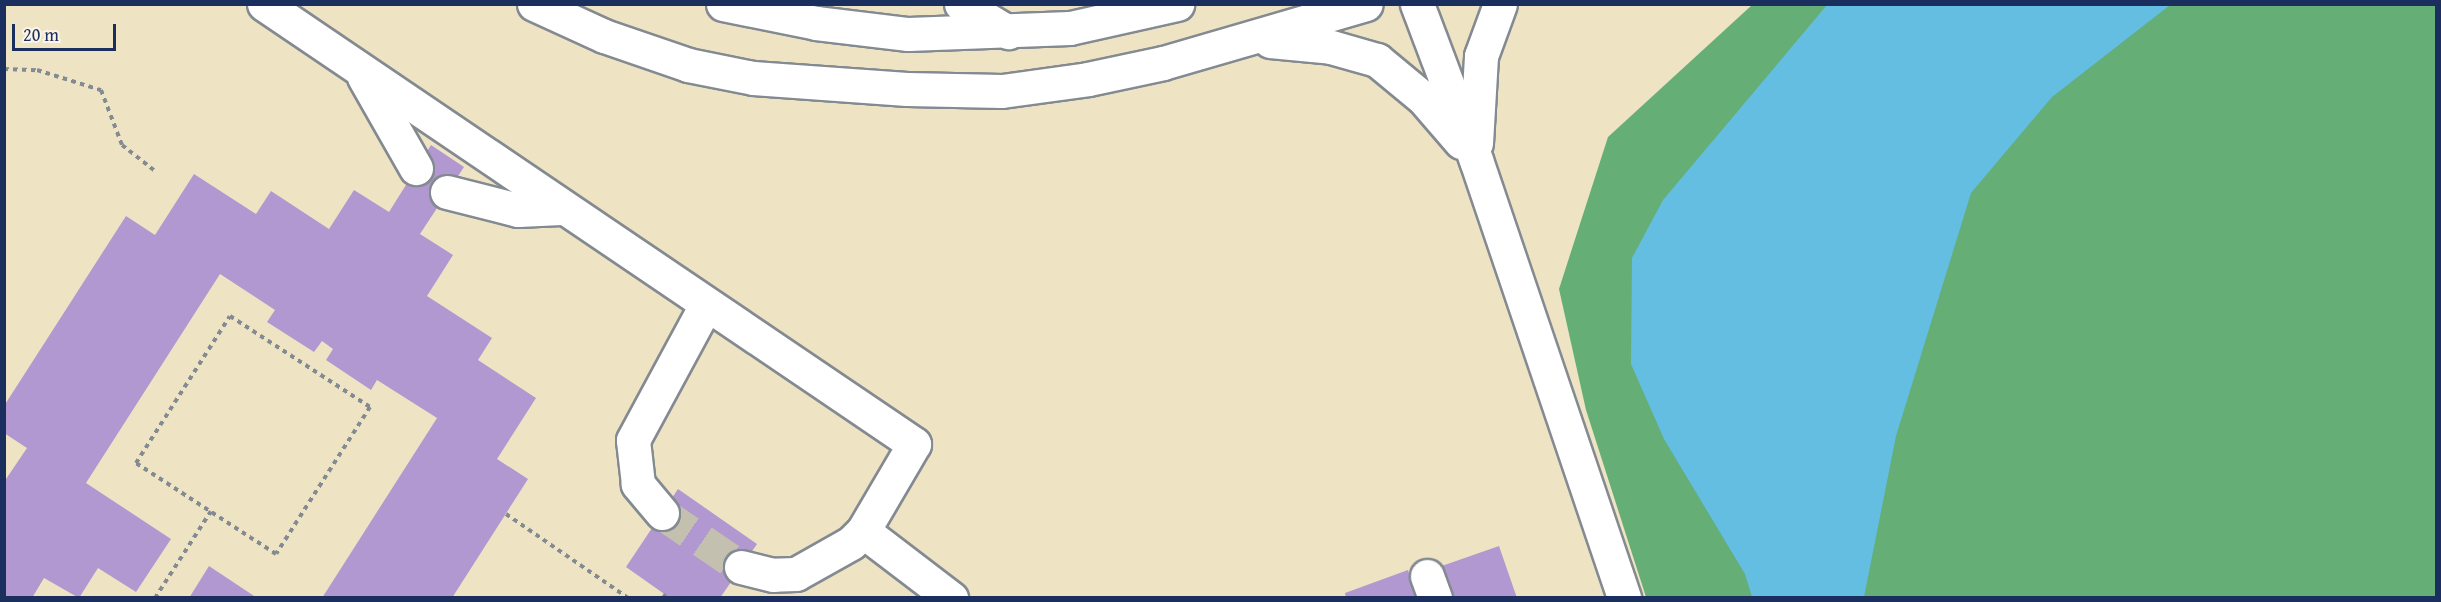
<!DOCTYPE html>
<html>
<head>
<meta charset="utf-8">
<style>
	body { margin:0 }
	#map { position:relative; width:2441px; height:602px; overflow:hidden; background:#eee4c4; font-family:"Gentium Book Plus",serif }
	div>[style] { position:absolute }
	[style*='--x'] { left:calc(var(--x)*1px); top:calc(var(--y)*1px); width:calc(var(--w)*1px); rotate:calc(var(--a)*1deg) }
	.forest>* { inset:0; background:#65ae76 }
	.water>* { inset:0; background:#64bee2 }
	.building>* { inset:0; background:#b298d0 }
	.minor-tunnel>* { height:33px; margin-top:-16.5px; transform-origin:0; background:repeating-linear-gradient(90deg,#c4c0b0 0 33px,transparent 0 49px) }
	.path>* { height:4px; margin-top:-2px; transform-origin:0; background:repeating-linear-gradient(90deg,#848a91 0 4.5px,transparent 0 9px) }
	.roads { filter:drop-shadow(2px 0 #848a91) drop-shadow(-2px 0 #848a91) drop-shadow(0 2px #848a91) drop-shadow(0 -2px #848a91) }
	.minor>* { height:33px; margin:-16.5px; padding:0 16.5px; transform-origin:16.5px; border-radius:16.5px; background:#fff }
	span { translate:-50% -50%; white-space:nowrap; text-align:center; line-height:1.15; -webkit-text-stroke:4.5px #fcf5e5; paint-order:stroke }
	.frame { position:absolute; inset:0; border:6px solid #1b2f5e; pointer-events:none }
	.scale { position:absolute; left:12px; top:24px; width:104px; height:27px; box-sizing:border-box; border:3px solid #1b2f5e; border-top:0; padding-left:8px; font-size:18px; line-height:21px; white-space:nowrap; color:#1b2f5e; -webkit-text-stroke:4px #fcf5e5; paint-order:stroke }
</style>
</head>
<body>
<div id="map">
	<div class="forest">
		<i style="clip-path:polygon(1752px 5px,2436px 5px,2436px 597px,1646px 597px,1586px 410px,1559px 289px,1608px 137px)"></i>
	</div>
	<div class="water">
		<i style="clip-path:polygon(1827px 5px,2170px 5px,2052px 97px,1971px 193px,1896px 436px,1864px 597px,1752px 597px,1745px 574px,1664px 439px,1631px 364px,1632px 258px,1663px 200px)"></i>
	</div>
	<div class="building">
		<i style="clip-path:polygon(431px 145px,464px 167px,420px 234px,453px 255px,427px 296px,492px 338px,478px 360px,536px 398px,497px 459px,528px 479px,452px 598px,322px 598px,437px 418px,377px 380px,371px 390px,326px 360px,333px 349px,322px 341px,314px 352px,267px 322px,275px 310px,220px 274px,86px 483px,171px 539px,136px 592px,98px 568px,79px 598px,44px 578px,32px 598px,4px 598px,4px 482px,27px 448px,4px 433px,4px 406px,126px 216px,155px 235px,194px 174px,256px 214px,271px 191px,329px 229px,354px 190px,389px 212px)"></i>
		<i style="clip-path:polygon(678px 489px,757px 544px,720px 598px,670px 598px,626px 567px)"></i>
		<i style="clip-path:polygon(1499px 546px,1517px 598px,1446px 598px,1436px 568px)"></i>
		<i style="clip-path:polygon(209px 566px,257px 598px,189px 598px)"></i>
		<i style="clip-path:polygon(1408px 570px,1417px 598px,1346px 598px,1345px 593px)"></i>
	</div>
	<div class="minor-tunnel">
		<i style="--x:662;--y:513;--w:96;--a:34.4"></i>
	</div>
	<div class="path">
		<i style="--x:4;--y:69;--w:33;--a:2"></i>
		<i style="--x:37;--y:70;--w:67;--a:17.4"></i>
		<i style="--x:101;--y:90;--w:59;--a:69.1"></i>
		<i style="--x:122;--y:145;--w:42;--a:38.2"></i>
		<i style="--x:230;--y:316;--w:167;--a:33"></i>
		<i style="--x:370;--y:407;--w:174;--a:122.6"></i>
		<i style="--x:276;--y:554;--w:167;--a:-147"></i>
		<i style="--x:136;--y:463;--w:174;--a:-57.4"></i>
		<i style="--x:506;--y:514;--w:148;--a:34.5"></i>
		<i style="--x:155;--y:598;--w:103;--a:-57.2"></i>
		<i style="--x:663;--y:598;--w:5;--a:-53"></i>
	</div>
	<div class="roads">
		<div class="minor">
			<i style="--x:264;--y:4;--w:785;--a:34.09"></i>
			<i style="--x:914;--y:444;--w:101;--a:120.4"></i>
			<i style="--x:863;--y:531;--w:17;--a:135"></i>
			<i style="--x:851;--y:543;--w:63;--a:150.6"></i>
			<i style="--x:796;--y:574;--w:23;--a:178"></i>
			<i style="--x:773;--y:575;--w:33;--a:-166"></i>
			<i style="--x:534;--y:4;--w:77;--a:24.6"></i>
			<i style="--x:604;--y:36;--w:89;--a:19"></i>
			<i style="--x:688;--y:65;--w:66;--a:11.3"></i>
			<i style="--x:753;--y:78;--w:154;--a:4.1"></i>
			<i style="--x:907;--y:89;--w:95;--a:1.2"></i>
			<i style="--x:1002;--y:91;--w:87;--a:-7.9"></i>
			<i style="--x:1088;--y:79;--w:77;--a:-12"></i>
			<i style="--x:1163;--y:63;--w:211;--a:-16.2"></i>
			<i style="--x:723;--y:4;--w:95;--a:11.5"></i>
			<i style="--x:816;--y:23;--w:93;--a:6.8"></i>
			<i style="--x:908;--y:34;--w:162;--a:-2.1"></i>
			<i style="--x:1070;--y:28;--w:110;--a:-12.6"></i>
			<i style="--x:961;--y:4;--w:55;--a:30.8"></i>
			<i style="--x:1417;--y:4;--w:167;--a:69.3"></i>
			<i style="--x:1476;--y:160;--w:462;--a:71.3"></i>
			<i style="--x:1270;--y:41;--w:61;--a:5.6"></i>
			<i style="--x:1331;--y:47;--w:48;--a:15.8"></i>
			<i style="--x:1377;--y:60;--w:60;--a:39.6"></i>
			<i style="--x:1423;--y:98;--w:58;--a:49.2"></i>
			<i style="--x:364;--y:77;--w:105;--a:60.3"></i>
			<i style="--x:1476;--y:143;--w:87;--a:-86.7"></i>
			<i style="--x:1481;--y:56;--w:55;--a:-69.9"></i>
			<i style="--x:447;--y:192;--w:73;--a:14.2"></i>
			<i style="--x:518;--y:210;--w:43;--a:-2.7"></i>
			<i style="--x:662;--y:513;--w:38;--a:-130"></i>
			<i style="--x:638;--y:484;--w:44;--a:-96.5"></i>
			<i style="--x:633;--y:440;--w:153;--a:-61.6"></i>
			<i style="--x:863;--y:531;--w:111;--a:37.3"></i>
			<i style="--x:1427;--y:576;--w:23;--a:70"></i>
		</div>
	</div>
	<div class="frame"></div>
	<div class="scale">20 m</div>
</div>
</body>
</html>
